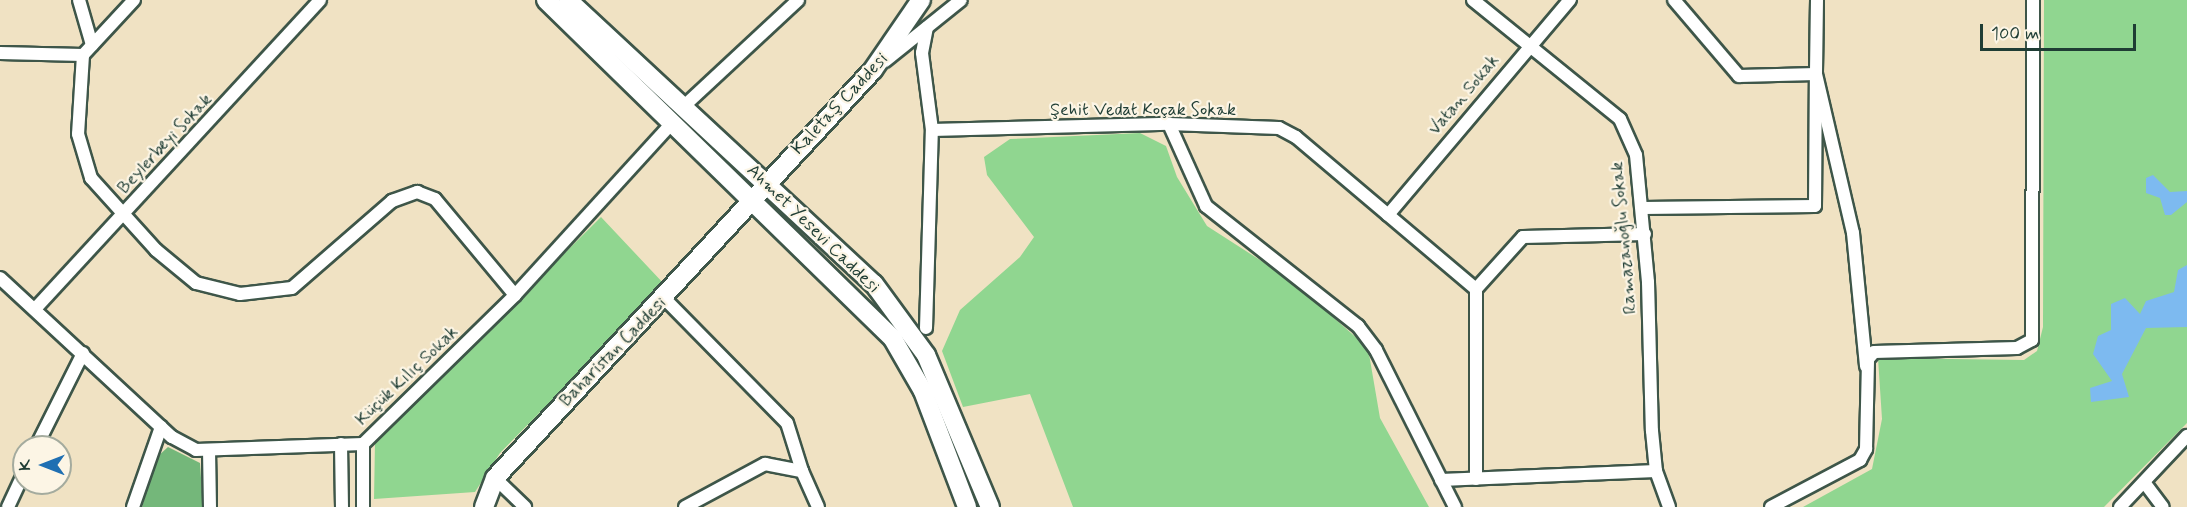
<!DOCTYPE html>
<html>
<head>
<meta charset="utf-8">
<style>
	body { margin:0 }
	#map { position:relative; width:2187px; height:507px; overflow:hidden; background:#f0e2c3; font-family:Mynerve,sans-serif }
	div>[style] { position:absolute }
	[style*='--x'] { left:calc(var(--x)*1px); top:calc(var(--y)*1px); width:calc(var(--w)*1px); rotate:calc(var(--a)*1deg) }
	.green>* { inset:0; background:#90d690 }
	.forest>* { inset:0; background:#74b77a }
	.water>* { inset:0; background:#7dbaf0 }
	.roads { filter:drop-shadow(2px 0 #3e5649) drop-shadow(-2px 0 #3e5649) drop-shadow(0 2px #3e5649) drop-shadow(0 -2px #3e5649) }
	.street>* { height:12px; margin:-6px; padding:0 6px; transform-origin:6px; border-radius:6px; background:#fff }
	.secondary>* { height:18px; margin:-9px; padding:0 9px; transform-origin:9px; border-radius:9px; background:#fff }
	span { translate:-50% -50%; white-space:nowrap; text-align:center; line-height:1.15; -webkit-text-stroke:4.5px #fcf5e5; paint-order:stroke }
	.street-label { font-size:18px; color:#1f3d34 }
	.north { position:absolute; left:12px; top:435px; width:60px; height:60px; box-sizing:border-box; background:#fcf5e5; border:2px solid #a4ab9e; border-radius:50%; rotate:270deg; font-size:16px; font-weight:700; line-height:24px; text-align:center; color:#1f3d34 }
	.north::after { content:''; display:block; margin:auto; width:21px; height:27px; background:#1f6fb2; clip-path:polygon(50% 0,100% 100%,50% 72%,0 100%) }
	.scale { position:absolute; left:1980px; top:24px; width:156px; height:27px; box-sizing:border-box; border:3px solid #1f3d34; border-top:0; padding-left:8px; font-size:18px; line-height:21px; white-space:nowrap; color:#1f3d34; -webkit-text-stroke:4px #fcf5e5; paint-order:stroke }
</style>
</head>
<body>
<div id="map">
	<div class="green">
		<i style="clip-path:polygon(2044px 0,2187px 0,2187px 423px,2104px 507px,1803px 507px,1872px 469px,1882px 419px,1878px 358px,2024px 360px,2037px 351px,2043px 327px)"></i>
		<i style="clip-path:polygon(1140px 133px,1166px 146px,1177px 177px,1207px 226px,1291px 280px,1368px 348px,1380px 418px,1429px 507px,1073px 507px,1030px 394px,963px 407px,942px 351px,960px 310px,1020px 257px,1034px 237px,987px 175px,984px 157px,1010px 139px)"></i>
		<i style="clip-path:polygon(601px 217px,665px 285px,500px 453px,475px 492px,374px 499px,375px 442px)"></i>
	</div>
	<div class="forest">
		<i style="clip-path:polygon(168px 447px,200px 463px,203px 507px,142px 507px,157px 457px)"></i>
	</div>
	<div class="water">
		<i style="clip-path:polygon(2153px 175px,2170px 192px,2187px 191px,2187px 202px,2171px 215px,2165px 215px,2160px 198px,2146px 193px,2146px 178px)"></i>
		<i style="clip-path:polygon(2187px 265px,2187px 327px,2146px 328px,2122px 374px,2129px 397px,2091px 402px,2090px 388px,2112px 381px,2093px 354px,2098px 336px,2111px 330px,2111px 304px,2125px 298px,2140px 314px,2146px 301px,2174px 292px,2178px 270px)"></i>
	</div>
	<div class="roads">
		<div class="street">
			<i style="--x:79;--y:0;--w:47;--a:73.9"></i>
			<i style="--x:1473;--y:0;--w:189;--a:39"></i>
			<i style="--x:1620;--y:119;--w:39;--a:66"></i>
			<i style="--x:1636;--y:155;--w:128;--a:84.6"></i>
			<i style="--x:1648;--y:282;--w:149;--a:88.5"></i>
			<i style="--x:1652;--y:431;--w:40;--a:84.3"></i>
			<i style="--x:1656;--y:471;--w:38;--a:70"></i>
			<i style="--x:1817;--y:0;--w:74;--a:90.8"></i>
			<i style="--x:1816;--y:74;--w:163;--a:76.9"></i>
			<i style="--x:1853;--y:233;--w:134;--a:84.4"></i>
			<i style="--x:0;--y:53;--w:83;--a:1.4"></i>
			<i style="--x:83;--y:55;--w:75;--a:-47.2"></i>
			<i style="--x:83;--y:55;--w:79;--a:93.6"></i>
			<i style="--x:78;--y:134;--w:46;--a:73.5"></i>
			<i style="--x:91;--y:178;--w:97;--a:47.9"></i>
			<i style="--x:156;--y:250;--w:52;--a:39.5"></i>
			<i style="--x:196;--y:283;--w:45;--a:14"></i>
			<i style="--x:240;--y:294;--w:52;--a:-6.6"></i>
			<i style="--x:292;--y:288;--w:133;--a:-41"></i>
			<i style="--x:392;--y:201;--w:27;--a:-20"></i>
			<i style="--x:417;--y:192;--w:19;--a:21"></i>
			<i style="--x:435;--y:199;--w:125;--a:50.2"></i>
			<i style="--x:885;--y:61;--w:97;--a:-38.8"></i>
			<i style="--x:683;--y:107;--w:157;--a:-42.9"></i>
			<i style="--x:1169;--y:124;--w:90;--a:65.7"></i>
			<i style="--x:1206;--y:206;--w:194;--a:38.3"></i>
			<i style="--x:1358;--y:326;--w:30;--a:53"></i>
			<i style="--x:1376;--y:350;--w:176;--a:63.3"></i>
			<i style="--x:932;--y:130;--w:237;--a:-1.5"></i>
			<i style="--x:1169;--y:124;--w:110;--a:2.1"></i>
			<i style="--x:1279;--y:128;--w:19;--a:28"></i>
			<i style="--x:1296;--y:137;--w:236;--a:40.2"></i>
			<i style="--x:1643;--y:208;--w:172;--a:-0.7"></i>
			<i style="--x:1815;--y:206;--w:132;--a:-89.6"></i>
			<i style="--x:1816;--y:74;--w:77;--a:178.5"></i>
			<i style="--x:1739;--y:76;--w:100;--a:-130.5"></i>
			<i style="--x:1388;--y:215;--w:282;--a:-49.8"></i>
			<i style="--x:0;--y:278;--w:234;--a:42.8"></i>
			<i style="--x:172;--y:437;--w:27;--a:28"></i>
			<i style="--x:196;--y:450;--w:167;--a:-2.1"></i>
			<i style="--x:363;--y:444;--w:213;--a:-44.4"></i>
			<i style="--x:515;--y:295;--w:230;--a:-47.6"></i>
			<i style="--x:1476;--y:289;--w:70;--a:-47.9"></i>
			<i style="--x:1523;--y:237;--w:122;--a:-1.4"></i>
			<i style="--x:664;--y:298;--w:175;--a:45.5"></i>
			<i style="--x:787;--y:423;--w:50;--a:72.6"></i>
			<i style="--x:35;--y:309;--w:420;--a:-47.3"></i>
			<i style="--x:926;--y:328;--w:198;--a:-88.3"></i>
			<i style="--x:932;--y:130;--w:78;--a:-97.4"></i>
			<i style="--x:922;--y:53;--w:26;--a:-79"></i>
			<i style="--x:341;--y:444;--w:63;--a:89.1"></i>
			<i style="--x:36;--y:447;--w:105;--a:-63.4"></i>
			<i style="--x:209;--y:450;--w:57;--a:89"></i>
			<i style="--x:495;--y:478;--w:42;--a:44"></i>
			<i style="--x:1476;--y:479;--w:190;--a:-90"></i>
			<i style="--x:1441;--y:480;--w:215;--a:-2.4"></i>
			<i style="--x:2144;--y:482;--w:31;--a:53"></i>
			<i style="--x:8;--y:507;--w:38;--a:-65"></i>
			<i style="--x:133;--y:507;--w:85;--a:-70.7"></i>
			<i style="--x:363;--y:507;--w:63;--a:-90"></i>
			<i style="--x:685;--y:507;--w:91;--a:-28.3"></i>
			<i style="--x:765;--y:464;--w:38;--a:11"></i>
			<i style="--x:802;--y:471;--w:39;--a:66"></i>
			<i style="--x:1771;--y:507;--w:101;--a:-27.8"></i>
			<i style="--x:1860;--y:460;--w:13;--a:-61"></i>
			<i style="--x:1866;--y:449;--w:90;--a:-88.7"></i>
			<i style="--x:1868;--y:359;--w:9;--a:-49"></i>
			<i style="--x:1874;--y:352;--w:143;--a:-1.6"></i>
			<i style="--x:2017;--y:348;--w:17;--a:-28"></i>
			<i style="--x:2032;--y:340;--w:340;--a:-89.8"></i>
			<i style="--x:2120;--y:507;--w:98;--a:-46.7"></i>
		</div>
		<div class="secondary">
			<i style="--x:546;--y:0;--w:485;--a:44.3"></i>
			<i style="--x:893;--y:339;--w:60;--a:60"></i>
			<i style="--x:923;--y:391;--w:124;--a:69.2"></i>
			<i style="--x:568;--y:0;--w:417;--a:42.9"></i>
			<i style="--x:874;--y:284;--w:88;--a:53.8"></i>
			<i style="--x:926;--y:355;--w:165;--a:67.2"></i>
			<i style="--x:484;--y:507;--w:31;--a:-69"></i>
			<i style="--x:495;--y:478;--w:556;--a:-47.19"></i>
			<i style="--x:873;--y:70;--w:85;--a:-55.6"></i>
		</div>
	</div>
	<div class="street-label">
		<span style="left:1464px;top:95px;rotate:-50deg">Vatan Sokak</span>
		<span style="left:840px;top:104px;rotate:-47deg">Kaletaş Caddesi</span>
		<span style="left:1143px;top:110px">Şehit Vedat Koçak Sokak</span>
		<span style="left:165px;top:144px;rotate:-47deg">Beylerbeyi Sokak</span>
		<span style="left:813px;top:229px;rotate:44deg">Ahmet Yesevi Caddesi</span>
		<span style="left:1624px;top:238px;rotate:-95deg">Ramazanoğlu Sokak</span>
		<span style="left:613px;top:352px;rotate:-46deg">Baharistan Caddesi</span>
		<span style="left:407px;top:376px;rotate:-44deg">Küçük Kılıç Sokak</span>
	</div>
	<div class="north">K</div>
	<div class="scale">100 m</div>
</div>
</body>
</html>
